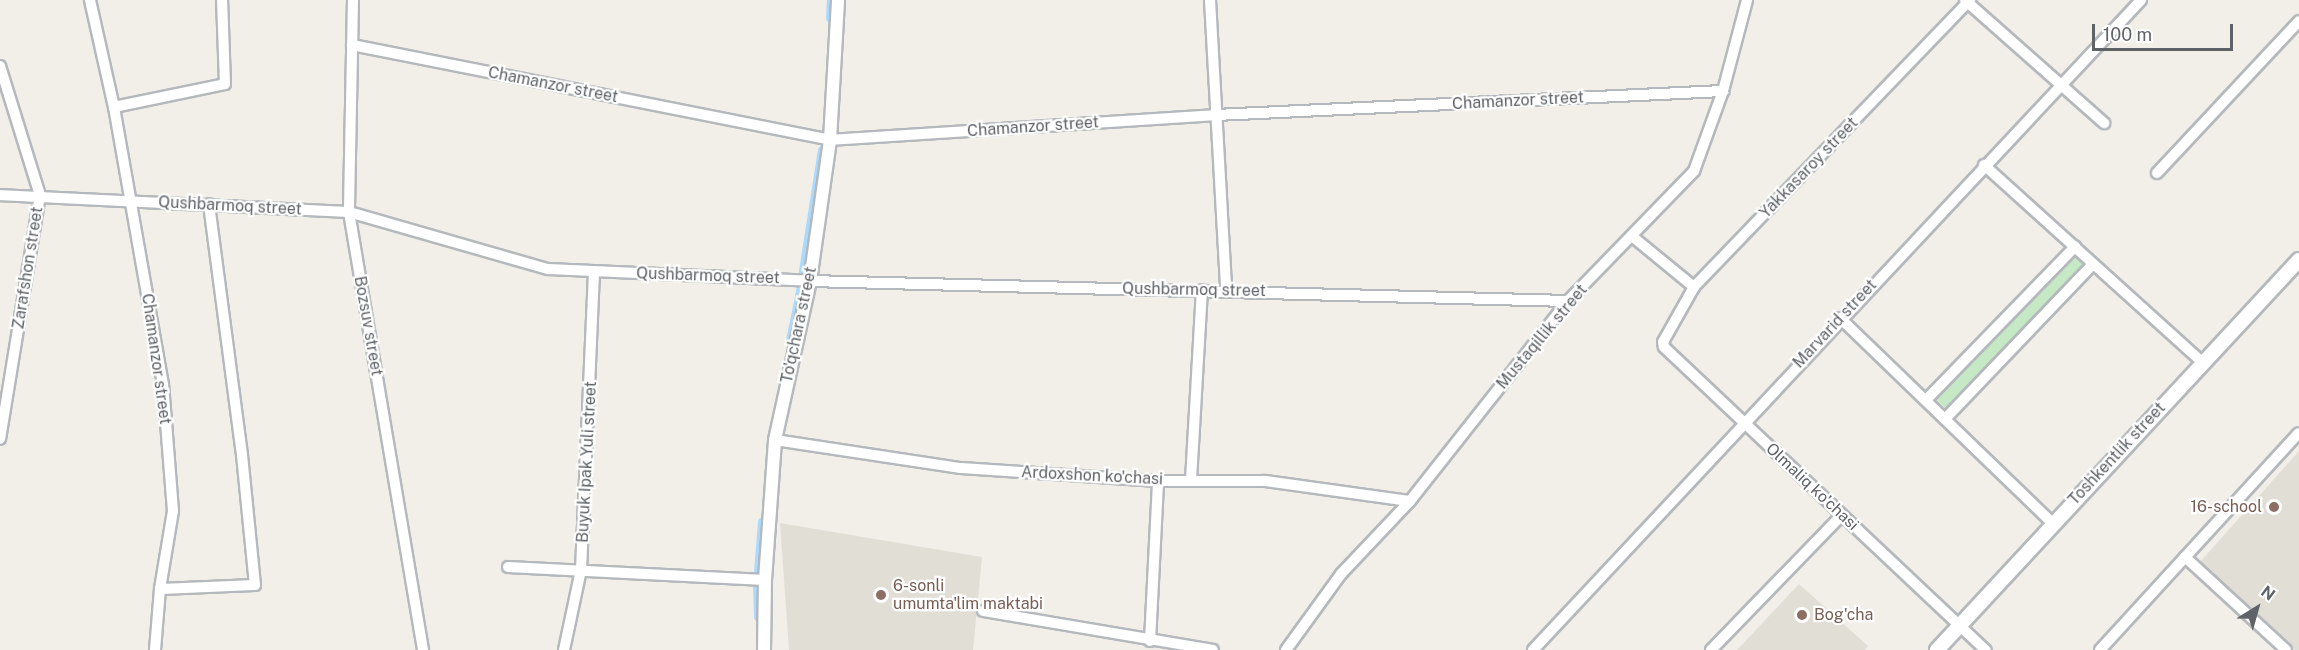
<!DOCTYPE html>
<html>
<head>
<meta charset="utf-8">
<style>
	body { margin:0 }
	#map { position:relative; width:2299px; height:650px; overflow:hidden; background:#f1efe8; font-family:"Public Sans",sans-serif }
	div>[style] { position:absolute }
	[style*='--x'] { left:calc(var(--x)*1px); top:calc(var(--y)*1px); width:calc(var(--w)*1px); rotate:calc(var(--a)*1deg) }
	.education>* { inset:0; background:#e1ded6 }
	.green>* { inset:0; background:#c5e8c5 }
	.canal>* { height:10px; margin:-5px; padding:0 5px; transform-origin:5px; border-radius:5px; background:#aadaff }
	.roads { filter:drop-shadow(2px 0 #b5b8bc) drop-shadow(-2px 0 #b5b8bc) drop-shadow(0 2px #b5b8bc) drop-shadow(0 -2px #b5b8bc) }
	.minor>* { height:10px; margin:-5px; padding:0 5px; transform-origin:5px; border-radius:5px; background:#fff }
	.tertiary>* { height:12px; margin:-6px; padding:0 6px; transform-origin:6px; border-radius:6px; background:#fff }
	.secondary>* { height:14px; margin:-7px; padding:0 7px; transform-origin:7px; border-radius:7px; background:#fff }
	.dots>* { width:16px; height:16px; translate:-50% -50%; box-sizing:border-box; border:3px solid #fff; border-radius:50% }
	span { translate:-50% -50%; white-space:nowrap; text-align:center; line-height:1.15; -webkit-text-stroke:4.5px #fff; paint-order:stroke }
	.street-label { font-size:16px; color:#5f6368 }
	.education-label { font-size:16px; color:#785e54 }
	.right { translate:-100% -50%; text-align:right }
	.left { translate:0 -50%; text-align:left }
	.north { position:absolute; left:2227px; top:578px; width:60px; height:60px; -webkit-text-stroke:4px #fff; paint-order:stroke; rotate:37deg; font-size:16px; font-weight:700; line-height:24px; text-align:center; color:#5f6368 }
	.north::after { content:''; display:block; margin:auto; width:21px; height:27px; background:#5f6368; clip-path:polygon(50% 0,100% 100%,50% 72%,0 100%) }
	.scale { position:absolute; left:2092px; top:24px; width:141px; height:27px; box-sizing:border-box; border:3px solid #5f6368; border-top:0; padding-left:8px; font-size:18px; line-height:21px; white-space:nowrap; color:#5f6368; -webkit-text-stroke:4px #fff; paint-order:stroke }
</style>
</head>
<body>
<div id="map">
	<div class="education">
		<i style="clip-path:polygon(2299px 451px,2299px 650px,2295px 650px,2200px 562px)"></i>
		<i style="clip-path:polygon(780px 523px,982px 557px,973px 650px,789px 650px)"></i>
		<i style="clip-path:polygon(1799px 584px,1868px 646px,1865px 650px,1737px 650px)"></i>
	</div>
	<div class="green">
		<i style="clip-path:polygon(2076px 255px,2087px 266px,1946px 409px,1935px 398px)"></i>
	</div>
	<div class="canal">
		<i style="--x:831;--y:18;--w:18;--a:-87"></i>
		<i style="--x:804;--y:271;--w:122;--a:-81.1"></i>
		<i style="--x:791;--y:341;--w:55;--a:-78.5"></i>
		<i style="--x:759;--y:572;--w:50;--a:-85.4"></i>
		<i style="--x:758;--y:587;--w:30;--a:88"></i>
	</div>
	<div class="roads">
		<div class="minor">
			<i style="--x:90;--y:0;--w:110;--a:77.4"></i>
			<i style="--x:114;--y:107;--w:281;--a:80"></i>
			<i style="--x:163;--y:384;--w:127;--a:85.5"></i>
			<i style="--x:173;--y:511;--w:79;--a:99.5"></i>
			<i style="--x:160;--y:589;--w:61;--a:94.7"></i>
			<i style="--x:353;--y:0;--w:212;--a:91.1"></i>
			<i style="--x:349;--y:212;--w:444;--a:80.4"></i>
			<i style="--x:1210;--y:0;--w:290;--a:86.8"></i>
			<i style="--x:1965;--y:0;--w:186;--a:41.5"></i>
			<i style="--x:1970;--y:0;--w:398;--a:133.9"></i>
			<i style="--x:1694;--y:287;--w:63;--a:119.4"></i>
			<i style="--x:1663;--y:342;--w:5;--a:79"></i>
			<i style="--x:1664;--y:347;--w:442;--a:43.3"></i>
			<i style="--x:352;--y:45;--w:487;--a:11.2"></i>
			<i style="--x:830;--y:140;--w:387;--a:-3.7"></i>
			<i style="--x:1216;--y:115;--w:508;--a:-2.71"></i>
			<i style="--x:0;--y:66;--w:135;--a:72.8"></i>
			<i style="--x:40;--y:195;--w:247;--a:99.3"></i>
			<i style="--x:114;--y:107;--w:113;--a:-11.7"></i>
			<i style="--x:225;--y:84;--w:84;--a:-92"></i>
			<i style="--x:1984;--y:165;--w:295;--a:42.1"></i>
			<i style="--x:2157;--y:173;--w:208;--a:-46.9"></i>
			<i style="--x:0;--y:195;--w:349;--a:2.8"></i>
			<i style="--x:349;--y:212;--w:207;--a:16"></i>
			<i style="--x:548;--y:269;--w:262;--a:2.6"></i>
			<i style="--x:810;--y:281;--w:758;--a:1.51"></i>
			<i style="--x:1633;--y:237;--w:79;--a:39.3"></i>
			<i style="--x:1840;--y:318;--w:295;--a:44"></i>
			<i style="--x:1926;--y:400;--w:214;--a:-45.8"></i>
			<i style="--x:1945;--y:419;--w:214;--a:-46.3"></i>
			<i style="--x:775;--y:440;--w:188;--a:8.6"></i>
			<i style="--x:961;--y:468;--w:197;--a:3.8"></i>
			<i style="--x:1158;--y:481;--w:107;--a:0"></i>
			<i style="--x:1265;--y:481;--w:146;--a:7.9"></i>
			<i style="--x:1191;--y:480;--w:190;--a:-86.7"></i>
			<i style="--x:2185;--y:557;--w:137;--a:42.6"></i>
			<i style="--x:508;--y:567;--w:257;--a:2.9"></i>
			<i style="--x:160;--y:589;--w:95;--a:-2.4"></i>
			<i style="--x:255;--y:585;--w:131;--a:-95.7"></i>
			<i style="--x:242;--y:455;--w:253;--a:-97.5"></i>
			<i style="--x:983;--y:611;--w:233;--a:9.6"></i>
			<i style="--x:1150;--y:641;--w:160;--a:-87.1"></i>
			<i style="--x:564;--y:650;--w:82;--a:-78"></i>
			<i style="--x:581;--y:570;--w:298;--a:-87.5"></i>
			<i style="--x:1286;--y:650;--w:94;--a:-54.1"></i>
			<i style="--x:1341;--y:574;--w:100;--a:-46.6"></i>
			<i style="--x:1410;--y:501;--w:255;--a:-51.7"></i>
			<i style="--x:1568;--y:301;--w:181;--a:-45.9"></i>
			<i style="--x:1694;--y:171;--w:85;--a:-70.1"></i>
			<i style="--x:1723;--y:91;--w:94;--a:-75.2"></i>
			<i style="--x:1533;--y:650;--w:890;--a:-46.91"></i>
			<i style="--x:1711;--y:650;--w:188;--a:-45.9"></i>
			<i style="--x:2100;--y:650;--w:294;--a:-47.5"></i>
		</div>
		<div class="tertiary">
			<i style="--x:764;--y:650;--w:70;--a:-89.2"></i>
			<i style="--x:765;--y:580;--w:140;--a:-85.9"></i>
			<i style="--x:775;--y:440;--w:163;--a:-77.6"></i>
			<i style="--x:810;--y:281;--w:142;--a:-81.9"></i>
			<i style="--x:830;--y:140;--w:140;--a:-86.7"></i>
		</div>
		<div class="secondary">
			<i style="--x:1937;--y:650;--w:532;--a:-47.13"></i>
		</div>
	</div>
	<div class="dots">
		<i style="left:2274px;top:507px;background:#8d6e63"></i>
		<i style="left:881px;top:595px;background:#8d6e63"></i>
		<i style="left:1802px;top:615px;background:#8d6e63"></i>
	</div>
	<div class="street-label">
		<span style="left:553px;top:85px;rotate:11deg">Chamanzor street</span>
		<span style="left:1518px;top:101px;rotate:-3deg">Chamanzor street</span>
		<span style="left:1033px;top:127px;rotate:-4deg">Chamanzor street</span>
		<span style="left:1809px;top:168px;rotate:-46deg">Yakkasaroy street</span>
		<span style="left:230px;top:206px;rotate:3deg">Qushbarmoq street</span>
		<span style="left:28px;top:268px;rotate:-81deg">Zarafshon street</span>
		<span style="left:708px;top:276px;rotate:2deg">Qushbarmoq street</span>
		<span style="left:1194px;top:290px;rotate:1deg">Qushbarmoq street</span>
		<span style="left:1835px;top:324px;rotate:-47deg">Marvarid street</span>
		<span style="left:799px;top:325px;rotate:-78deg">To'qchara street</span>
		<span style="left:368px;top:326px;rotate:80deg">Bozsuv street</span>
		<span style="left:1542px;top:337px;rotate:-50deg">Mustaqillik street</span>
		<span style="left:156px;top:359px;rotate:82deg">Chamanzor street</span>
		<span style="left:2117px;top:454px;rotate:-47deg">Toshkentlik street</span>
		<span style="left:587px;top:462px;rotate:-87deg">Buyuk Ipak Yuli street</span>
		<span style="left:1092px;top:476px;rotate:3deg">Ardoxshon ko'chasi</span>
		<span style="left:1812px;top:487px;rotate:43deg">Olmaliq ko'chasi</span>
	</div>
	<div class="education-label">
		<span class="right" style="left:2262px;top:507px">16-school</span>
		<span class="left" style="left:893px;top:595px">6-sonli<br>umumta'lim maktabi</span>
		<span class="left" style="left:1814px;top:615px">Bog'cha</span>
	</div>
	<div class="north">N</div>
	<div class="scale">100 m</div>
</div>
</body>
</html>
